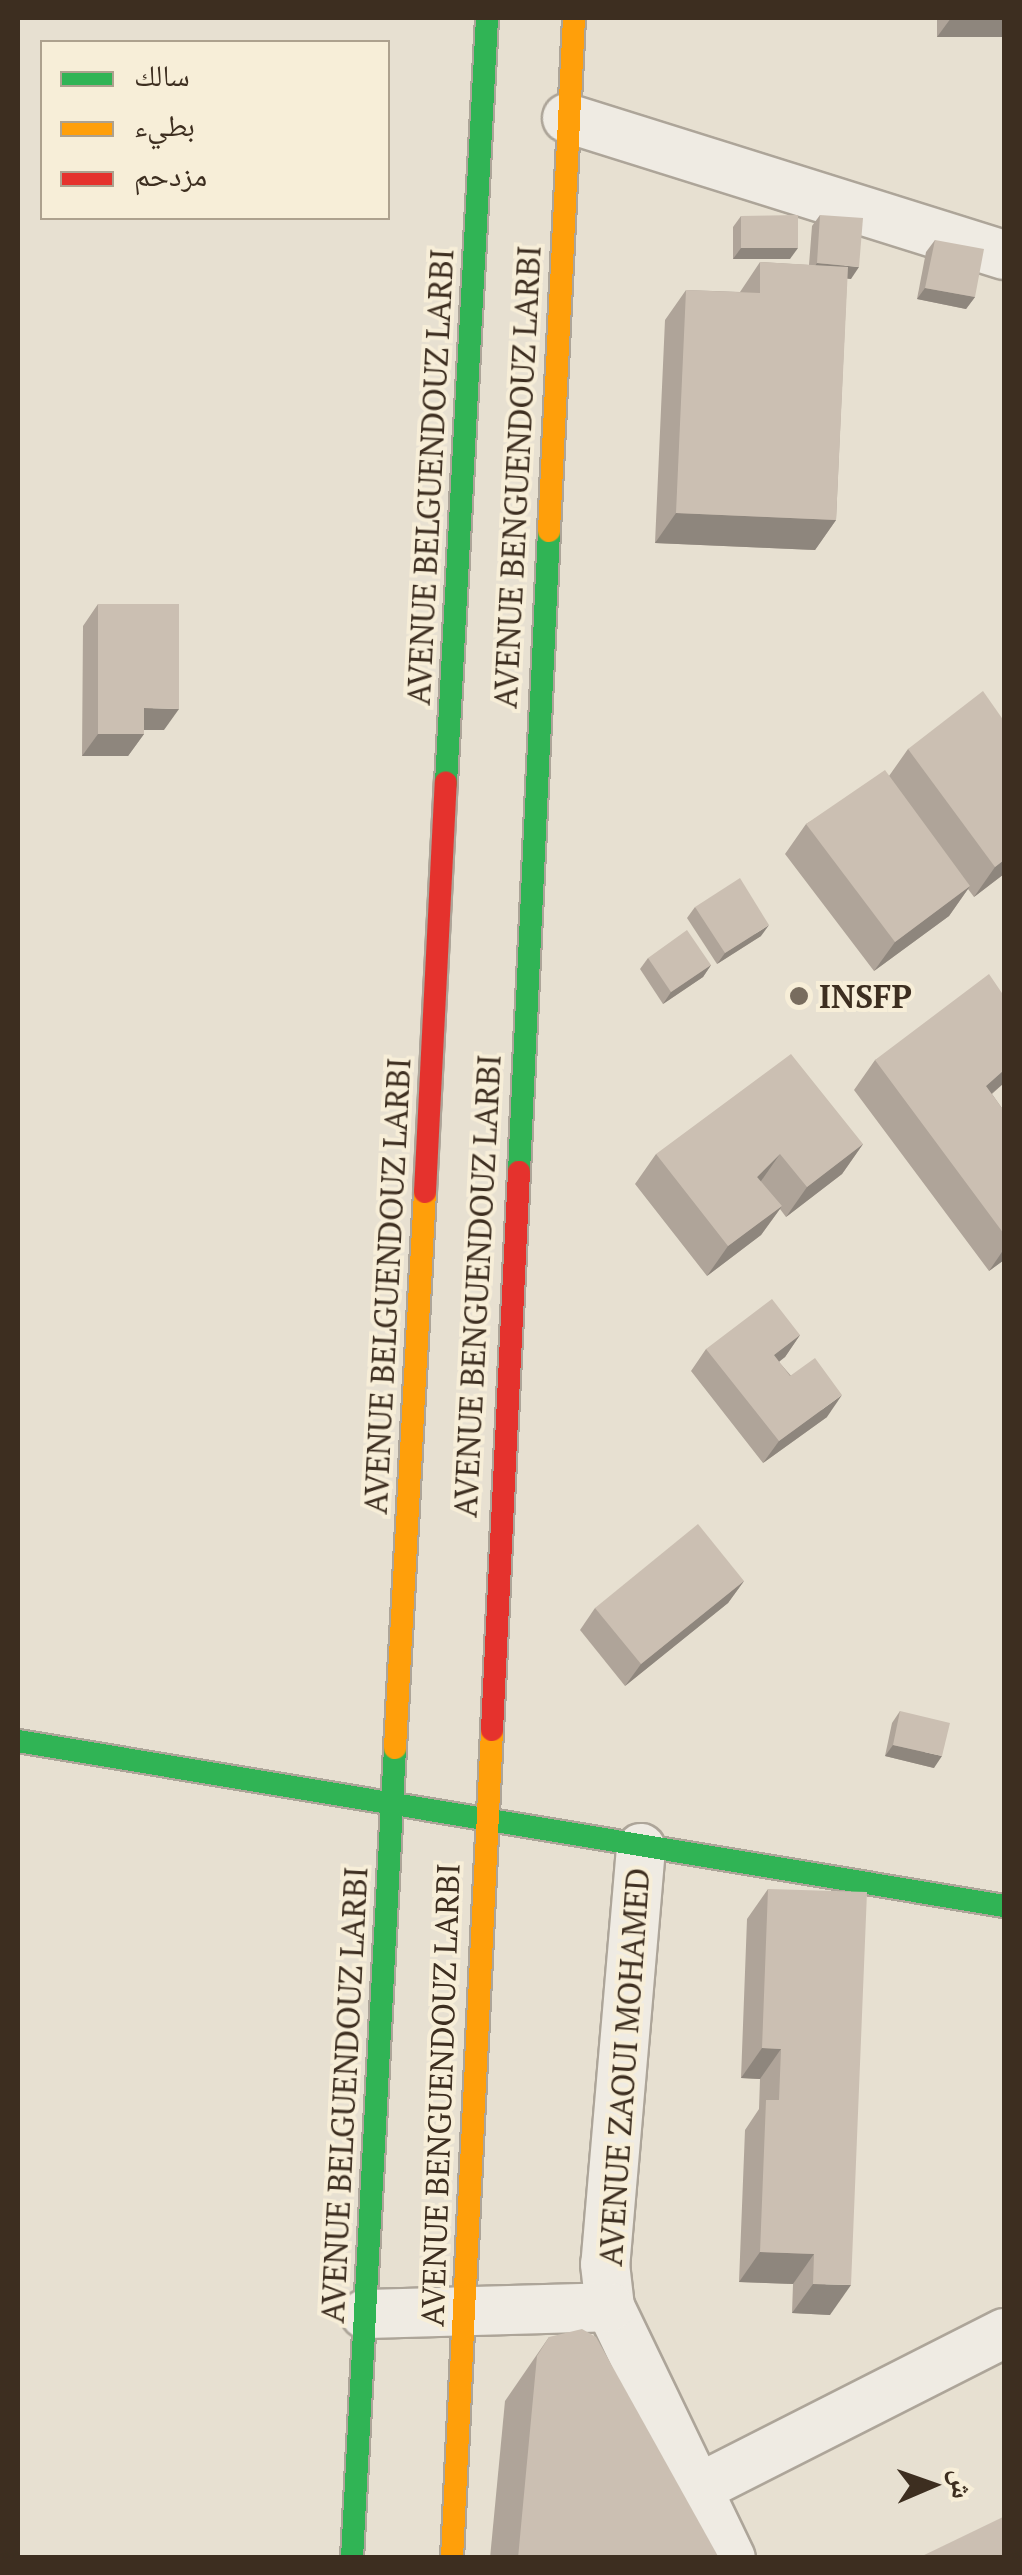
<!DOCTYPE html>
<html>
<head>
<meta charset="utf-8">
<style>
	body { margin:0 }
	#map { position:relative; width:1022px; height:2575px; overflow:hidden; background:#e7e0d1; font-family:"PT Serif","Noto Naskh Arabic",serif }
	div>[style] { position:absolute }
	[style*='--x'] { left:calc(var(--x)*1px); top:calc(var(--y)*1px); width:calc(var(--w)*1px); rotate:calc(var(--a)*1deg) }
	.roads { filter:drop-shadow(2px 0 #ada599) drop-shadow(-2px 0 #ada599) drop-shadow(0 2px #ada599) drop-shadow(0 -2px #ada599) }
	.street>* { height:48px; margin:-24px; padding:0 24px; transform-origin:24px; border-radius:24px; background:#efebe3 }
	.fast>* { height:22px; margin:-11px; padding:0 11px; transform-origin:11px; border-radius:11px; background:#30b455 }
	.slow>* { height:22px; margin:-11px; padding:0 11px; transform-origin:11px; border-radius:11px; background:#ff9f0a }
	.jam>* { height:22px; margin:-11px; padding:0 11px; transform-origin:11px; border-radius:11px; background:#e5322d }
	.wall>* { inset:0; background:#afa499 }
	.shaded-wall>* { inset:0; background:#8e867d }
	.building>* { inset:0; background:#cbbfb2 }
	.dots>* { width:28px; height:28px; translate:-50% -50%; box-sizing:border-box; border:5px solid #f7eed8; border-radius:50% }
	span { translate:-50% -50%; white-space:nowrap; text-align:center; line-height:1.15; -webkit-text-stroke:8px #f7eed8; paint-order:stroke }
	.street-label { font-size:32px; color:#3d2e20 }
	.poi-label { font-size:32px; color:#3d2e20; font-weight:700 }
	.left { translate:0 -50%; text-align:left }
	.frame { position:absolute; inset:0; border:20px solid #3d2e20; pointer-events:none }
	.legend { position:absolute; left:40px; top:40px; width:350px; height:180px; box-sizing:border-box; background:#f7eed8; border:2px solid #ada18e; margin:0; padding:12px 18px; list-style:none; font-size:30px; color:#3d2e20 }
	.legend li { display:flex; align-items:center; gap:20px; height:50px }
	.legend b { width:50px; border:2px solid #ada18e }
	.north { position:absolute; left:882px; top:2435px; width:100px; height:100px; -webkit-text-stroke:8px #f7eed8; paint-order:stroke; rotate:88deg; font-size:28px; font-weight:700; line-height:40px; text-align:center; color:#3d2e20 }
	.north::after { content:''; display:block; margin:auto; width:35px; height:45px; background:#3d2e20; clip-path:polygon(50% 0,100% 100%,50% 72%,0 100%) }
</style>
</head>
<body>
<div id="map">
	<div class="roads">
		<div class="street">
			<i style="--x:567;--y:118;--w:458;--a:17.4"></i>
			<i style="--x:641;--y:1848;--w:418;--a:94.9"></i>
			<i style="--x:605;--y:2264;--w:43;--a:83.4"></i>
			<i style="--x:610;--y:2307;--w:279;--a:64.3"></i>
			<i style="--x:365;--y:2314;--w:245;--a:-1.6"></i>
			<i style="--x:695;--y:2490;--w:347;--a:-26.9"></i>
		</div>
		<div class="fast">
			<i style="--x:446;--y:783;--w:766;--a:-86.93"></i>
			<i style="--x:519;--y:1172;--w:642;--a:-87.32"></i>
			<i style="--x:18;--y:1741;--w:1000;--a:9.5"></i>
			<i style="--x:352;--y:2558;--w:811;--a:-86.96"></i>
		</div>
		<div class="slow">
			<i style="--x:549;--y:531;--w:514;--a:-87.21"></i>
			<i style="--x:395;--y:1748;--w:557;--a:-86.91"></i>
			<i style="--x:452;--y:2558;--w:829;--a:-87.23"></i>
		</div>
		<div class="jam">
			<i style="--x:425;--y:1192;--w:410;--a:-87.1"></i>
			<i style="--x:492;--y:1730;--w:559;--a:-87.23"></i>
		</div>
	</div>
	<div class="wall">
		<i style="clip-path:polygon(937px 18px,1004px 18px,1004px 37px,937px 37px)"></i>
		<i style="clip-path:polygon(820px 215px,851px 279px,847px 278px,836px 520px,815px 550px,655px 543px,665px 320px,686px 290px,740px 292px,760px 262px,809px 265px,812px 226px)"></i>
		<i style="clip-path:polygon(741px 216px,790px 259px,733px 259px,733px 227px)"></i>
		<i style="clip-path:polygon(935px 240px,975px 297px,966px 309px,917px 299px,926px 252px)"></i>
		<i style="clip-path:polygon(98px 604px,164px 730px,144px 730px,144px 734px,128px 756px,82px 756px,83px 626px)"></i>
		<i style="clip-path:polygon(1004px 721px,1004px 874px,974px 897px,968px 889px,949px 916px,874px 971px,785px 854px,806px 824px,889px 776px,908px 749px)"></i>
		<i style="clip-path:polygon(695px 907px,761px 936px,717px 964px,687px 918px)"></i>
		<i style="clip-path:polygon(648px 958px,711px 965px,703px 977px,663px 1004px,640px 969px)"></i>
		<i style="clip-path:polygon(1004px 996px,1004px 1083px,992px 1094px,1004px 1111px,1004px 1260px,989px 1271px,854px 1090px,875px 1060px)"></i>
		<i style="clip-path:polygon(863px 1144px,842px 1174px,786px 1217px,780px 1209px,761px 1235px,707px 1276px,635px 1184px,656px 1154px)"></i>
		<i style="clip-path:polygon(800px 1335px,785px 1357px,779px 1362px,827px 1417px,763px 1463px,691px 1371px,706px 1349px)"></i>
		<i style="clip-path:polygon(744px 1581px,728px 1603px,625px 1686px,580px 1630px,595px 1608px)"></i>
		<i style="clip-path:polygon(900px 1711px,934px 1768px,885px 1756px,892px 1723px)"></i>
		<i style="clip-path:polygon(768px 1889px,830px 2315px,792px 2313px,793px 2284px,739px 2282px,745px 2130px,759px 2109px,760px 2079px,741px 2078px,747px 1919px)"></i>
		<i style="clip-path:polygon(549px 2337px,719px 2558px,490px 2558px,505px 2401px)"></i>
	</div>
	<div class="shaded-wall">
		<i style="clip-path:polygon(951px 18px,1004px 18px,1004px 37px,937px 37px)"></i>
		<i style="clip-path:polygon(741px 248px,798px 248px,790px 259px,733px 259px)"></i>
		<i style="clip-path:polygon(817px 263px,859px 267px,851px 279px,809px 275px)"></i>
		<i style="clip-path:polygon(925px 288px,975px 297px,966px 309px,917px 299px)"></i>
		<i style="clip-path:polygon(676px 513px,836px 520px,815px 550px,655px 543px)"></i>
		<i style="clip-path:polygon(144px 708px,179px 709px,164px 730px,128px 730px)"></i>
		<i style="clip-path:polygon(98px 734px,144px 734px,128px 756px,82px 756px)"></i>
		<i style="clip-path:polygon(1004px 860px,1004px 874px,974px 897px,995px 867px)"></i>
		<i style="clip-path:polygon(970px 886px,949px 916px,874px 971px,895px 942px)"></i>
		<i style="clip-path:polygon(769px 925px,761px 936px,717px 964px,725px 953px)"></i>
		<i style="clip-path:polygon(711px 965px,703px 977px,663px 1004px,671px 992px)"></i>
		<i style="clip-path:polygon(1004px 1070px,1004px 1083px,965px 1116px,986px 1086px)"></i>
		<i style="clip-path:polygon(863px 1144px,842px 1174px,786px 1217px,807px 1187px)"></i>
		<i style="clip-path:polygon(780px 1154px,759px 1184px,757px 1177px)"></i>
		<i style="clip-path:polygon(782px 1206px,761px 1235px,707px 1276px,728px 1246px)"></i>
		<i style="clip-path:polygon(1004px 1249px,1004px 1260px,989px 1271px)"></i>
		<i style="clip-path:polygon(800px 1335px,785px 1357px,758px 1377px,774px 1355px)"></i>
		<i style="clip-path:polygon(842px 1395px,827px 1417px,763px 1463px,779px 1441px)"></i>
		<i style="clip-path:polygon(744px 1581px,728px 1603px,625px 1686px,641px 1664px)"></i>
		<i style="clip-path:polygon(893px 1745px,942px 1756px,934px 1768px,885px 1756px)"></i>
		<i style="clip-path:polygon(762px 2048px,781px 2049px,760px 2079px,741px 2078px)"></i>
		<i style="clip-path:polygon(760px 2252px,814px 2254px,793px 2284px,739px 2282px)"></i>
		<i style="clip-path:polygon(813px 2284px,851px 2285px,830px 2315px,792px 2313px)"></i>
	</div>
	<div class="building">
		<i style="clip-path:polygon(798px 215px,798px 248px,741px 248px,741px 216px)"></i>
		<i style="clip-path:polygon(820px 215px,863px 218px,859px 267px,817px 263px)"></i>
		<i style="clip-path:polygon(935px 240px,984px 249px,975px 297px,925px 288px)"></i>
		<i style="clip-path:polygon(760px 262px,848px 267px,836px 520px,676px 513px,686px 290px,760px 293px)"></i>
		<i style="clip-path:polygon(98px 604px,179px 604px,179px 709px,144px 708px,144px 734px,98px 734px)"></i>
		<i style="clip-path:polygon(983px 691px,1004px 721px,1004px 860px,995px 867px,908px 749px)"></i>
		<i style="clip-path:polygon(885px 770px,970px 886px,895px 942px,806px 824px)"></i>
		<i style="clip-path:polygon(740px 878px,769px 925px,725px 953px,695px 907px)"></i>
		<i style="clip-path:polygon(687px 930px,711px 965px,671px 992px,648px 958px)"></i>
		<i style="clip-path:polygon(989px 974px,1004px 996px,1004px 1070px,986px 1086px,1004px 1111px,1004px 1234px,875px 1060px)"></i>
		<i style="clip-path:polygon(791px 1054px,863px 1144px,807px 1187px,780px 1154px,757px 1177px,782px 1206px,728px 1246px,656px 1154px)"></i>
		<i style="clip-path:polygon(772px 1299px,800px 1335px,774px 1355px,790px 1376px,815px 1358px,842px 1395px,779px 1441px,706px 1349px)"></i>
		<i style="clip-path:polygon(698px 1524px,744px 1581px,641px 1664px,595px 1608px)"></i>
		<i style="clip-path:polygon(900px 1711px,950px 1723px,942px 1756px,893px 1745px)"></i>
		<i style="clip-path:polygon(768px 1889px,867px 1892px,851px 2285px,813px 2284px,814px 2254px,760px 2252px,766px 2100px,779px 2100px,781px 2049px,762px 2048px)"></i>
		<i style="clip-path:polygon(582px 2329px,596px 2337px,719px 2558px,518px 2558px,537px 2356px,549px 2337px)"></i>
		<i style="clip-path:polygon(1003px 2517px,1004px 2521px,1004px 2558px,918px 2558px)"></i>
	</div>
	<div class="dots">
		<i style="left:799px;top:996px;background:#786c5e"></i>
	</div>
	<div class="street-label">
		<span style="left:430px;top:477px;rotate:-87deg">AVENUE BELGUENDOUZ LARBI</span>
		<span style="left:517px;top:477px;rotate:-87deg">AVENUE BENGUENDOUZ LARBI</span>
		<span style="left:387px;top:1286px;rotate:-87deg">AVENUE BELGUENDOUZ LARBI</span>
		<span style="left:477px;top:1286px;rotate:-87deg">AVENUE BENGUENDOUZ LARBI</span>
		<span style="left:624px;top:2067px;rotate:-86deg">AVENUE ZAOUI MOHAMED</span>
		<span style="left:344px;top:2095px;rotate:-87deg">AVENUE BELGUENDOUZ LARBI</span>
		<span style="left:440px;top:2095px;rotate:-88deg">AVENUE BENGUENDOUZ LARBI</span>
	</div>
	<div class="poi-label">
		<span class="left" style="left:819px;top:996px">INSFP</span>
	</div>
	<div class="frame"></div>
	<ul class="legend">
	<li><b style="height:12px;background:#30b455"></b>سالك</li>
	<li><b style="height:12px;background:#ff9f0a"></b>بطيء</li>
	<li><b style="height:12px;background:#e5322d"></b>مزدحم</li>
	</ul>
	<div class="north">ش</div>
</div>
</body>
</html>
